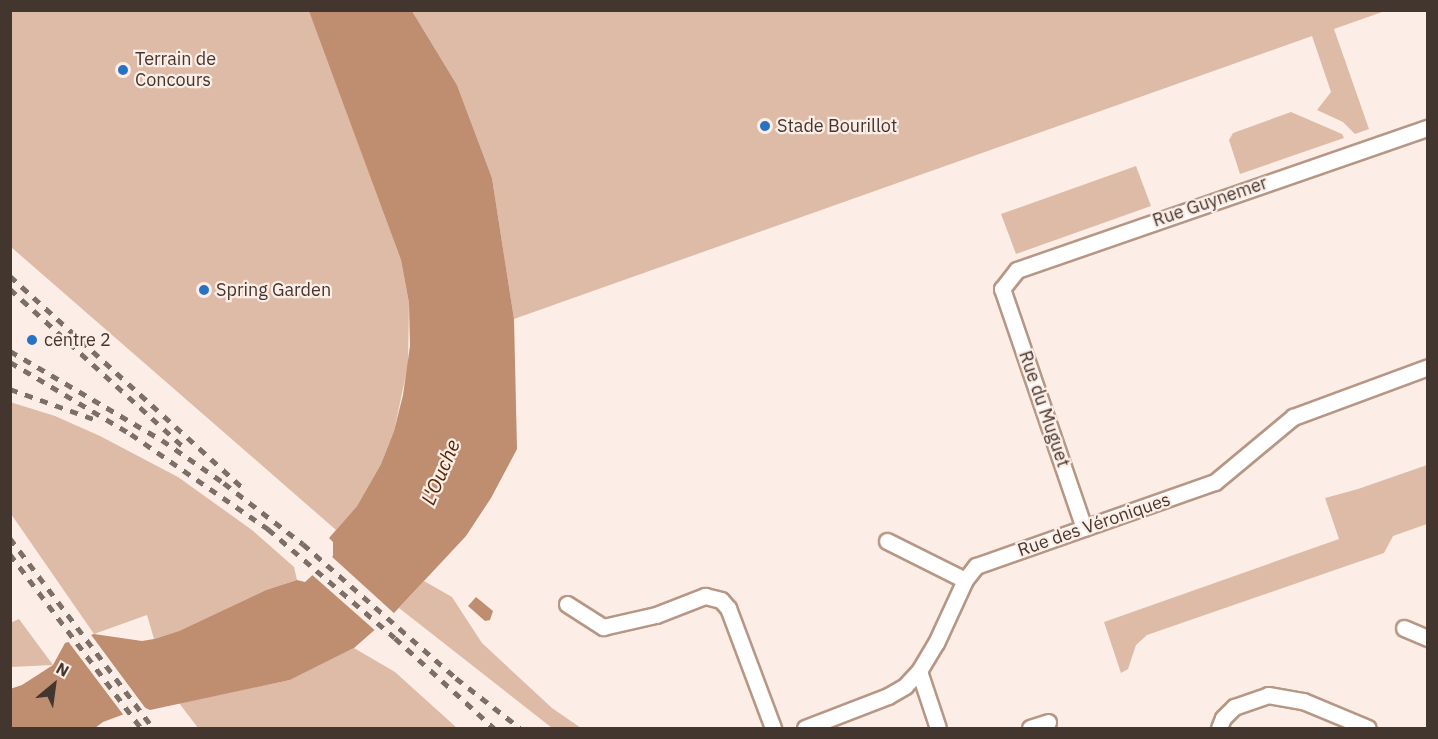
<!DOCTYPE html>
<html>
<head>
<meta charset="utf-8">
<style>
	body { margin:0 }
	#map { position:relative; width:1438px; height:739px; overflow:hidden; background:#fceee7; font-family:"IBM Plex Sans",sans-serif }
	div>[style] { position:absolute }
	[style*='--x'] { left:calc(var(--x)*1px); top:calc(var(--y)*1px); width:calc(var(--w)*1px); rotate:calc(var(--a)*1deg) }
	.green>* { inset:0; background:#debba7 }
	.water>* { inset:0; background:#bf8d70 }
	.pier>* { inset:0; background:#fceee7 }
	.roads { filter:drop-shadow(2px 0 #b69785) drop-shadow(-2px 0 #b69785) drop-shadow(0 2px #b69785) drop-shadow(0 -2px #b69785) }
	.street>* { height:15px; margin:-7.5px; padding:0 7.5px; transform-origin:7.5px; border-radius:7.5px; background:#fff }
	.rail>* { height:4.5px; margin-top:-2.25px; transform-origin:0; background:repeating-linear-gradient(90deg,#7c6f68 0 8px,transparent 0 16px) }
	.dots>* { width:16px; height:16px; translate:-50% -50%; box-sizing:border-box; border:3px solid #fceee7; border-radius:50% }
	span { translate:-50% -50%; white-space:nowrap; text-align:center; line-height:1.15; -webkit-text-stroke:4.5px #fceee7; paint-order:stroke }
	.poi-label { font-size:18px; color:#43362f }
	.left { translate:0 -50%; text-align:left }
	.street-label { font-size:18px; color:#43362f }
	.water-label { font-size:20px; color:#562604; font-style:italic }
	.frame { position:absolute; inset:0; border:12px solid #43362f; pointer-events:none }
	.north { position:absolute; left:24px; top:655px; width:60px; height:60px; -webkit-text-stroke:4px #fceee7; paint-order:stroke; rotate:29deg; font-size:16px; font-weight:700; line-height:24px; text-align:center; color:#43362f }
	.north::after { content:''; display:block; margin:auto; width:21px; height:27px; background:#43362f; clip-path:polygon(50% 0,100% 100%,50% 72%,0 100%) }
</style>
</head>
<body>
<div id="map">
	<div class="green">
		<i style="clip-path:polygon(10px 11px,310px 11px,401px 260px,409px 303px,408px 365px,394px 431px,381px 464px,357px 506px,336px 530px,11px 247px)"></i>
		<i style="clip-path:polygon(412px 11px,1385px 11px,1334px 29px,1369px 129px,1355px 134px,1343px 122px,1317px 110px,1331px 92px,1312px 36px,514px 319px,492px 178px,457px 85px)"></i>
		<i style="clip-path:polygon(1291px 112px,1342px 134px,1344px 138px,1240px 174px,1229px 140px,1233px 133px)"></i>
		<i style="clip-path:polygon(1136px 166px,1151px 206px,1016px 254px,1001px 214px)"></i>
		<i style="clip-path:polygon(10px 402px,55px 416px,100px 436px,178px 477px,252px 530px,294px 567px,297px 580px,266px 590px,179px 631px,154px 639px,147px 615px,94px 634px,11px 514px)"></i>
		<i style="clip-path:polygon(1427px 465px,1427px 524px,1393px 536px,1384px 553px,1147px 635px,1136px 645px,1128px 669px,1121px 673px,1104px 622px,1339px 539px,1325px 498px,1358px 489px)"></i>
		<i style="clip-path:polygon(424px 581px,452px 597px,482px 643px,552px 708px,581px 728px,552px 728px,399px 608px)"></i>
		<i style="clip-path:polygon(19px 619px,53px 665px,11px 667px,10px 623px)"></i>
		<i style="clip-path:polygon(354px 648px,395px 672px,457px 728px,198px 728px,179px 703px,290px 680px)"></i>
	</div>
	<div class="water">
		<i style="clip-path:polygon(309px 11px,412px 11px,457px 85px,492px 178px,514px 319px,517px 449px,491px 498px,466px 536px,395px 612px,354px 648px,290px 680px,150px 710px,143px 707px,103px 722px,95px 728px,11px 728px,10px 689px,22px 685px,53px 665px,65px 643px,94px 634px,142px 641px,154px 639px,179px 631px,266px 590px,297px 580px,305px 582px,333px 556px,333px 542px,329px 538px,357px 506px,381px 464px,394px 431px,403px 395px,410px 346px,409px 303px,401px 260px)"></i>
		<i style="clip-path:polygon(476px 597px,493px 611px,490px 620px,485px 621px,468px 606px)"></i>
	</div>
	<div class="pier">
		<i style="clip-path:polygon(330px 555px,396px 615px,378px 633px,310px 573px)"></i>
		<i style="clip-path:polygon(89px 632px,149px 713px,146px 710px,125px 717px,67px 640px)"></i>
	</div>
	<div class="roads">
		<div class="street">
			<i style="--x:1084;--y:528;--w:253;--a:-108.9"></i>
			<i style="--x:1002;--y:289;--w:24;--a:-52"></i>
			<i style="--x:1017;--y:270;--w:435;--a:-19.1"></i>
			<i style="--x:887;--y:541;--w:87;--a:26.6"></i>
			<i style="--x:567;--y:604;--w:43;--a:32.6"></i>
			<i style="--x:603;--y:627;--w:54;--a:-12.8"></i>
			<i style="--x:656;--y:615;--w:53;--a:-21.2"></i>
			<i style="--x:705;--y:596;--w:16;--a:14"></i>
			<i style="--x:721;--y:600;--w:11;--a:49"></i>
			<i style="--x:728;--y:608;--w:128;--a:69.4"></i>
			<i style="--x:1404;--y:628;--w:26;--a:23"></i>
			<i style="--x:919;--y:671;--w:60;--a:71.6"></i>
			<i style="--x:805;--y:728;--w:89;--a:-21.1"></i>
			<i style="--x:888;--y:696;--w:20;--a:-30"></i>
			<i style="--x:905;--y:686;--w:21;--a:-47"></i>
			<i style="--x:919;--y:671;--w:33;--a:-59"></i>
			<i style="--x:936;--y:643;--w:69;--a:-65.3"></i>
			<i style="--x:965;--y:580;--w:18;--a:-52"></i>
			<i style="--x:976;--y:566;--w:253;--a:-19.4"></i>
			<i style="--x:1215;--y:482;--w:102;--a:-39.8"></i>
			<i style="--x:1293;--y:417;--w:144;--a:-20.3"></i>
			<i style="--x:1030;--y:728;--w:19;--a:-18"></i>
			<i style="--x:1219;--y:728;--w:11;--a:-68"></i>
			<i style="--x:1223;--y:718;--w:16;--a:-45"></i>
			<i style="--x:1234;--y:707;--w:36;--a:-19"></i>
			<i style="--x:1268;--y:695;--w:36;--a:10"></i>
			<i style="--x:1303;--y:701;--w:70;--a:22.6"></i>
		</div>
	</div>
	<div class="rail">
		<i style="--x:10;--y:276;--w:319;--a:42.3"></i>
		<i style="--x:10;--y:289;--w:236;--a:42.3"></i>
		<i style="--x:10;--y:351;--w:176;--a:30.4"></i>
		<i style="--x:162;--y:440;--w:75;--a:34.7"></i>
		<i style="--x:224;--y:483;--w:100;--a:37.7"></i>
		<i style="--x:303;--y:544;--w:203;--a:41.2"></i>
		<i style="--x:456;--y:678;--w:81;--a:38"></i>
		<i style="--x:10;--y:362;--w:141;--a:30.8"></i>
		<i style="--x:131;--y:434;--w:167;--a:34.7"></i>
		<i style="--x:268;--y:529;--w:167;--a:40.6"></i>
		<i style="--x:395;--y:638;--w:134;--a:42.3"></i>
		<i style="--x:10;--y:389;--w:89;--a:19.7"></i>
		<i style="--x:10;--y:538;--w:238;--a:53"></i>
		<i style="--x:10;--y:554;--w:218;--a:53"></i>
	</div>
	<div class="dots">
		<i style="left:123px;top:70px;background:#2773c3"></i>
		<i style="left:765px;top:126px;background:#2773c3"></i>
		<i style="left:204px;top:290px;background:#2773c3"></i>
		<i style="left:32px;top:340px;background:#2773c3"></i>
	</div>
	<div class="poi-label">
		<span class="left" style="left:135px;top:70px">Terrain de<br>Concours</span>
		<span class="left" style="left:777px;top:126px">Stade Bourillot</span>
		<span class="left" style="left:216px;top:290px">Spring Garden</span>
		<span class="left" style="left:44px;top:340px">centre 2</span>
	</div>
	<div class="street-label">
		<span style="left:1210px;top:202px;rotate:-19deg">Rue Guynemer</span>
		<span style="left:1044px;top:409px;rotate:71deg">Rue du Muguet</span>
		<span style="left:1094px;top:525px;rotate:-19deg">Rue des Véroniques</span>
	</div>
	<div class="water-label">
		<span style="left:440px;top:472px;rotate:-67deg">L'Ouche</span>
	</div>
	<div class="frame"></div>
	<div class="north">N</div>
</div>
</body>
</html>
